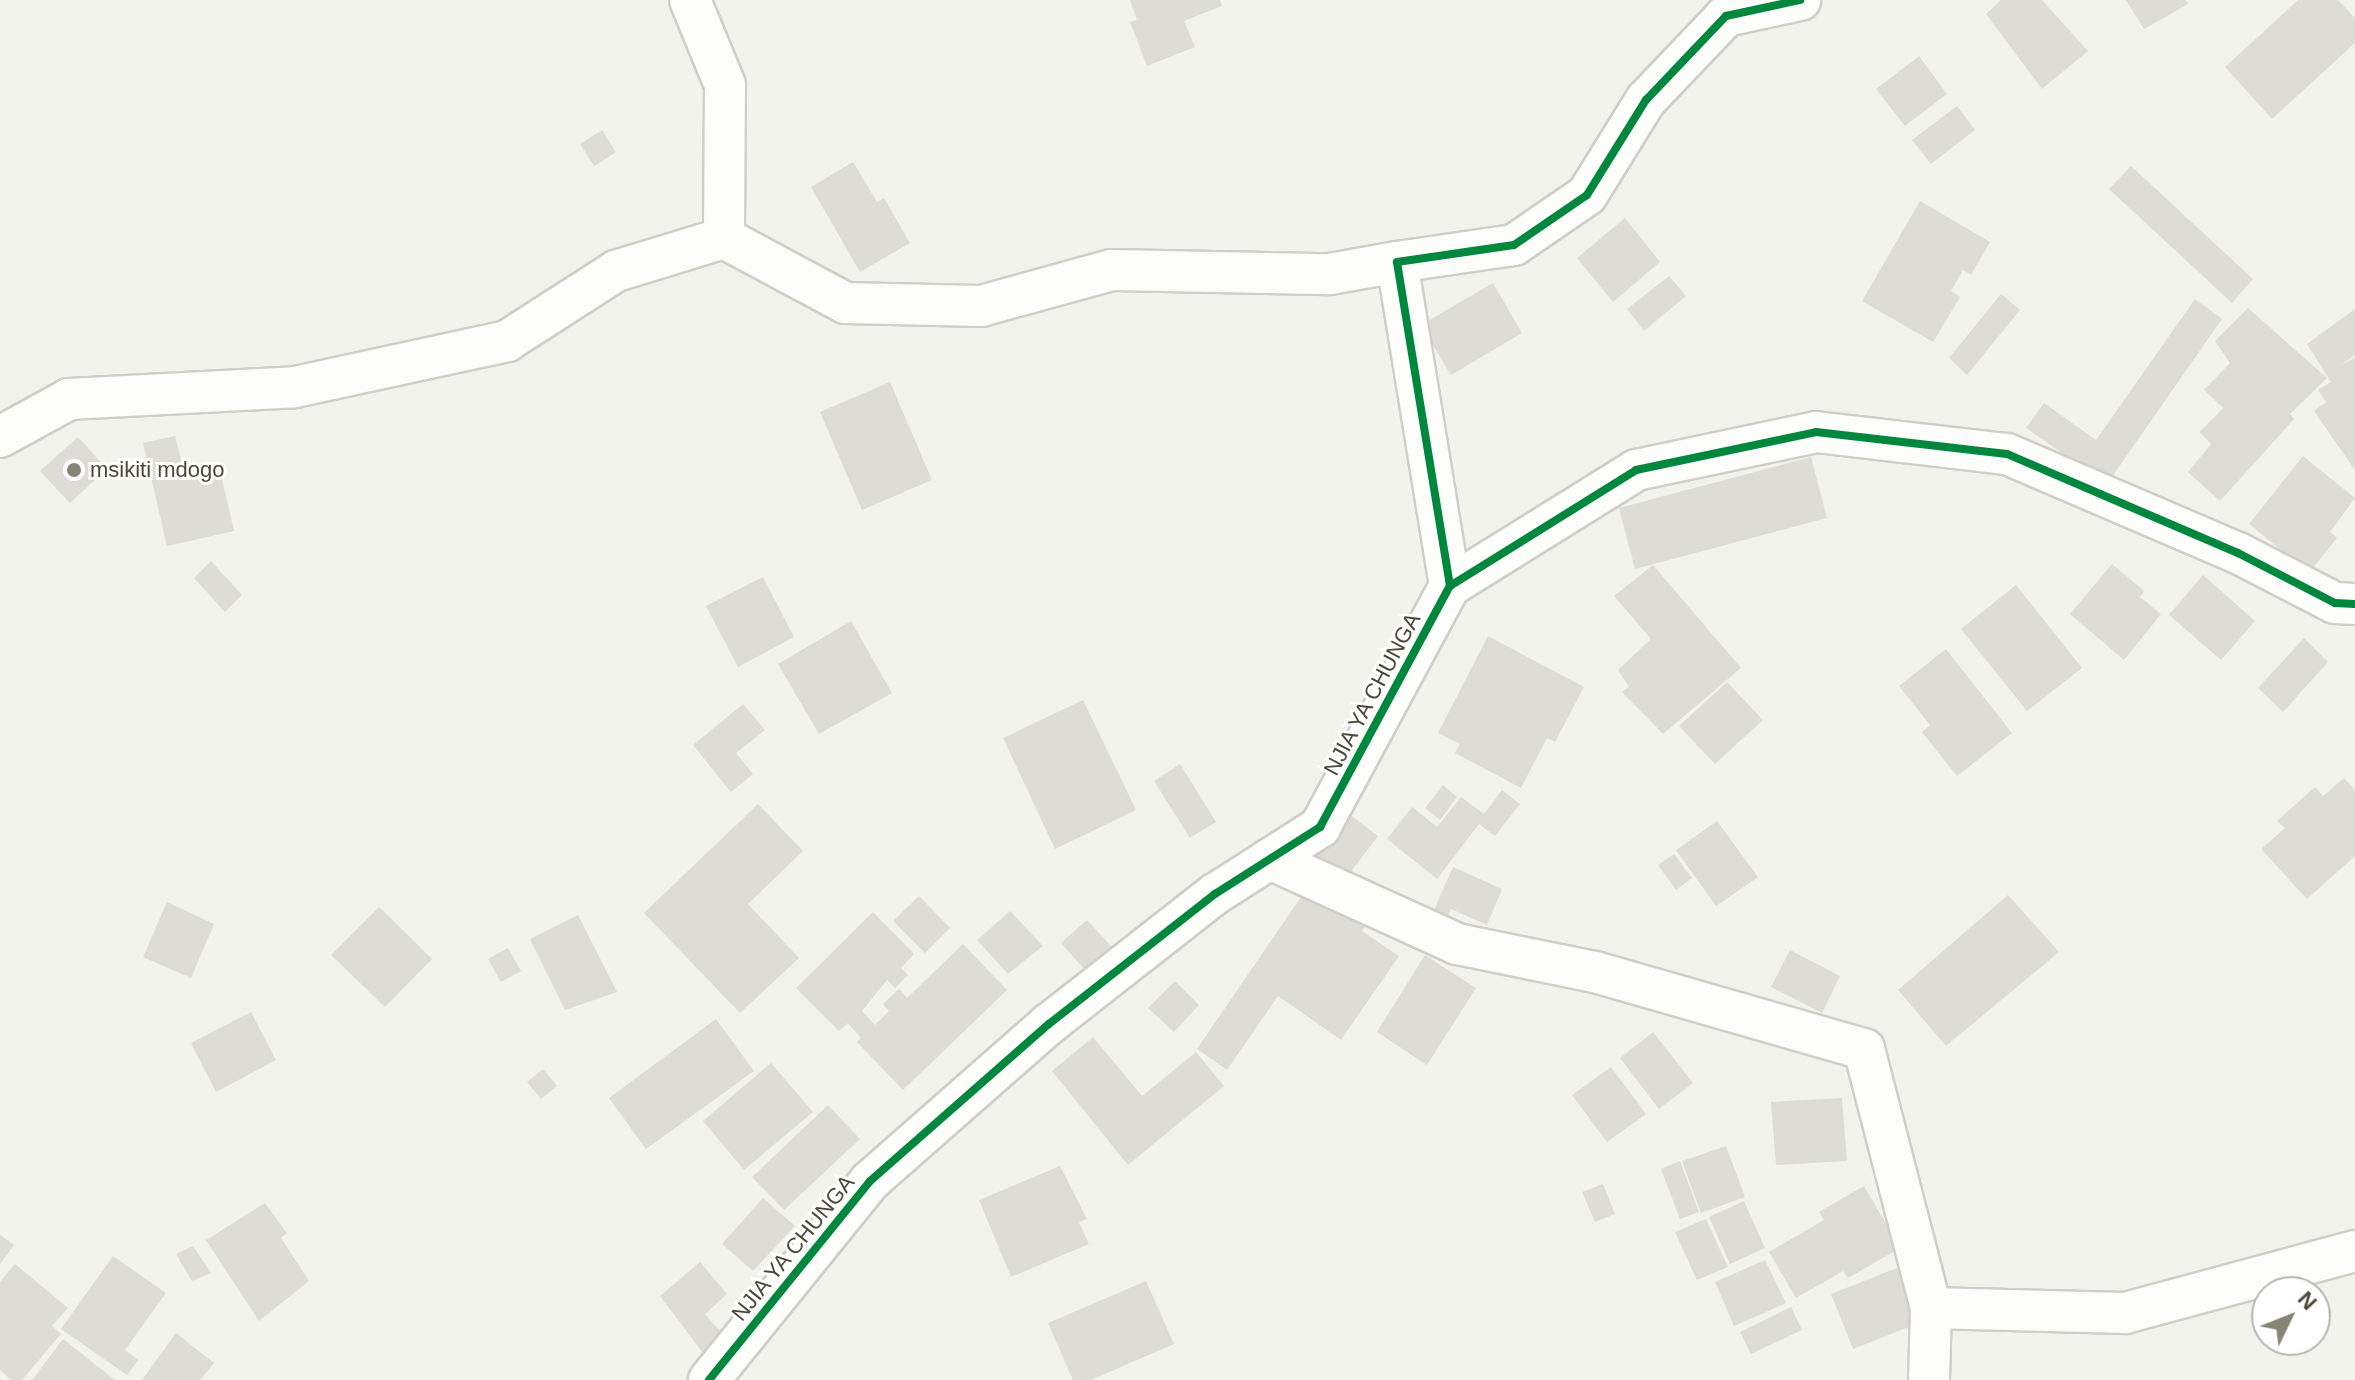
<!DOCTYPE html>
<html>
<head>
<meta charset="utf-8">
<style>
	body { margin:0 }
	#map { position:relative; width:2355px; height:1380px; overflow:hidden; background:#f3f3ee; font-family:Helvetica,sans-serif }
	div>[style] { position:absolute }
	[style*='--x'] { left:calc(var(--x)*1px); top:calc(var(--y)*1px); width:calc(var(--w)*1px); rotate:calc(var(--a)*1deg) }
	.building>* { inset:0; background:#dddcd6 }
	.roads { filter:drop-shadow(2px 0 #d0cec8) drop-shadow(-2px 0 #d0cec8) drop-shadow(0 2px #d0cec8) drop-shadow(0 -2px #d0cec8) }
	.minor>* { height:40px; margin:-20px; padding:0 20px; transform-origin:20px; border-radius:20px; background:#fdfdfc }
	.cycleway>* { height:8px; margin:-4px; padding:0 4px; transform-origin:4px; border-radius:4px; background:#00873e }
	.dots>* { width:22px; height:22px; translate:-50% -50%; box-sizing:border-box; border:4px solid #fff; border-radius:50% }
	span { translate:-50% -50%; white-space:nowrap; text-align:center; line-height:1.15; -webkit-text-stroke:6px #fff; paint-order:stroke }
	.poi-label { font-size:22px; color:#4c4837 }
	.left { translate:0 -50%; text-align:left }
	.street-label { font-size:22px; color:#4c4837 }
	.north { position:absolute; left:2251px; top:1276px; width:80px; height:80px; box-sizing:border-box; background:#fff; border:2px solid #b7b6af; border-radius:50%; rotate:47deg; font-size:22px; font-weight:700; line-height:32px; text-align:center; color:#4c4837 }
	.north::after { content:''; display:block; margin:auto; width:28px; height:36px; background:#868477; clip-path:polygon(50% 0,100% 100%,50% 72%,0 100%) }
</style>
</head>
<body>
<div id="map">
	<div class="building">
		<i style="clip-path:polygon(1130px 0,1220px 0,1222px 6px,1184px 21px,1195px 47px,1147px 66px,1130px 22px,1137px 20px)"></i>
		<i style="clip-path:polygon(2001px 0,2042px 0,2088px 51px,2042px 89px,1986px 14px)"></i>
		<i style="clip-path:polygon(2126px 0,2185px 0,2188px 4px,2144px 29px)"></i>
		<i style="clip-path:polygon(2298px 0,2338px 0,2355px 18px,2355px 43px,2272px 119px,2225px 67px)"></i>
		<i style="clip-path:polygon(1919px 56px,1947px 94px,1905px 126px,1876px 89px)"></i>
		<i style="clip-path:polygon(1957px 106px,1975px 130px,1931px 164px,1912px 140px)"></i>
		<i style="clip-path:polygon(602px 130px,616px 152px,594px 166px,580px 144px)"></i>
		<i style="clip-path:polygon(853px 162px,877px 202px,884px 198px,910px 243px,860px 272px,811px 187px)"></i>
		<i style="clip-path:polygon(2131px 166px,2253px 279px,2232px 303px,2109px 189px)"></i>
		<i style="clip-path:polygon(1920px 201px,1990px 242px,1971px 275px,1963px 270px,1951px 291px,1960px 297px,1933px 342px,1862px 301px)"></i>
		<i style="clip-path:polygon(1625px 218px,1660px 262px,1613px 302px,1577px 258px)"></i>
		<i style="clip-path:polygon(1669px 276px,1686px 296px,1644px 331px,1627px 309px)"></i>
		<i style="clip-path:polygon(1493px 283px,1522px 333px,1451px 375px,1421px 325px)"></i>
		<i style="clip-path:polygon(2001px 294px,2020px 310px,1967px 375px,1949px 358px)"></i>
		<i style="clip-path:polygon(2195px 299px,2222px 319px,2107px 484px,2026px 428px,2044px 403px,2096px 440px)"></i>
		<i style="clip-path:polygon(2248px 308px,2327px 378px,2290px 414px,2294px 419px,2220px 501px,2188px 472px,2211px 444px,2200px 432px,2223px 408px,2204px 390px,2230px 363px,2215px 341px)"></i>
		<i style="clip-path:polygon(2355px 309px,2355px 355px,2340px 366px,2355px 357px,2355px 470px,2314px 411px,2326px 402px,2318px 390px,2331px 382px,2307px 344px)"></i>
		<i style="clip-path:polygon(890px 382px,932px 480px,862px 510px,820px 412px)"></i>
		<i style="clip-path:polygon(175px 436px,184px 470px,218px 462px,234px 531px,167px 546px,143px 443px)"></i>
		<i style="clip-path:polygon(78px 437px,107px 469px,70px 503px,40px 471px)"></i>
		<i style="clip-path:polygon(2303px 456px,2355px 498px,2330px 532px,2337px 538px,2309px 573px,2249px 524px)"></i>
		<i style="clip-path:polygon(1811px 457px,1827px 518px,1635px 569px,1619px 508px)"></i>
		<i style="clip-path:polygon(211px 561px,242px 595px,225px 612px,194px 578px)"></i>
		<i style="clip-path:polygon(2112px 564px,2144px 591px,2140px 597px,2161px 614px,2124px 660px,2070px 614px)"></i>
		<i style="clip-path:polygon(1653px 565px,1741px 668px,1663px 734px,1622px 692px,1629px 687px,1618px 670px,1651px 639px,1614px 596px)"></i>
		<i style="clip-path:polygon(2203px 575px,2255px 621px,2221px 660px,2169px 615px)"></i>
		<i style="clip-path:polygon(763px 577px,794px 637px,738px 667px,706px 606px)"></i>
		<i style="clip-path:polygon(2016px 585px,2082px 668px,2027px 711px,1961px 629px)"></i>
		<i style="clip-path:polygon(851px 621px,892px 693px,819px 734px,778px 664px)"></i>
		<i style="clip-path:polygon(1488px 636px,1584px 687px,1555px 742px,1547px 738px,1521px 788px,1455px 753px,1460px 744px,1438px 733px)"></i>
		<i style="clip-path:polygon(2304px 638px,2328px 662px,2283px 712px,2258px 688px)"></i>
		<i style="clip-path:polygon(1946px 649px,2012px 733px,1957px 776px,1922px 732px,1930px 725px,1899px 686px)"></i>
		<i style="clip-path:polygon(1727px 682px,1763px 720px,1715px 764px,1679px 726px)"></i>
		<i style="clip-path:polygon(1083px 700px,1136px 810px,1055px 849px,1003px 738px)"></i>
		<i style="clip-path:polygon(743px 704px,765px 730px,736px 753px,753px 774px,731px 792px,693px 745px)"></i>
		<i style="clip-path:polygon(1180px 764px,1216px 822px,1190px 838px,1154px 781px)"></i>
		<i style="clip-path:polygon(2344px 778px,2355px 790px,2355px 856px,2307px 899px,2261px 849px,2285px 828px,2277px 821px,2315px 787px,2323px 796px)"></i>
		<i style="clip-path:polygon(1443px 785px,1457px 797px,1440px 820px,1425px 808px)"></i>
		<i style="clip-path:polygon(1502px 790px,1520px 804px,1495px 836px,1479px 824px,1437px 879px,1387px 839px,1412px 807px,1437px 827px,1461px 797px,1484px 814px)"></i>
		<i style="clip-path:polygon(758px 804px,803px 851px,748px 904px,799px 958px,740px 1013px,644px 913px)"></i>
		<i style="clip-path:polygon(1346px 812px,1378px 836px,1344px 881px,1313px 858px)"></i>
		<i style="clip-path:polygon(1717px 821px,1758px 877px,1716px 906px,1676px 850px)"></i>
		<i style="clip-path:polygon(1674px 854px,1692px 878px,1676px 890px,1658px 865px)"></i>
		<i style="clip-path:polygon(1453px 867px,1502px 889px,1487px 925px,1451px 909px,1444px 925px,1430px 919px)"></i>
		<i style="clip-path:polygon(1305px 891px,1342px 916px,1348px 908px,1368px 923px,1362px 931px,1399px 956px,1341px 1040px,1278px 996px,1227px 1070px,1197px 1049px)"></i>
		<i style="clip-path:polygon(2008px 895px,2059px 952px,1946px 1046px,1898px 990px)"></i>
		<i style="clip-path:polygon(919px 896px,950px 928px,925px 953px,893px 921px)"></i>
		<i style="clip-path:polygon(167px 902px,214px 924px,191px 978px,143px 957px)"></i>
		<i style="clip-path:polygon(379px 907px,432px 959px,385px 1007px,331px 955px)"></i>
		<i style="clip-path:polygon(1010px 911px,1043px 946px,1008px 974px,977px 940px)"></i>
		<i style="clip-path:polygon(873px 912px,914px 954px,901px 968px,908px 975px,895px 988px,887px 980px,862px 1011px,875px 1025px,889px 1011px,883px 1004px,899px 989px,907px 998px,963px 944px,1007px 990px,903px 1090px,857px 1042px,861px 1038px,848px 1023px,839px 1031px,796px 988px)"></i>
		<i style="clip-path:polygon(578px 915px,617px 992px,565px 1010px,530px 939px)"></i>
		<i style="clip-path:polygon(1087px 920px,1112px 947px,1086px 971px,1061px 943px)"></i>
		<i style="clip-path:polygon(508px 948px,521px 971px,501px 982px,488px 959px)"></i>
		<i style="clip-path:polygon(1790px 950px,1840px 976px,1822px 1013px,1771px 987px)"></i>
		<i style="clip-path:polygon(1425px 955px,1476px 988px,1427px 1065px,1377px 1032px)"></i>
		<i style="clip-path:polygon(1175px 981px,1199px 1005px,1174px 1032px,1148px 1008px)"></i>
		<i style="clip-path:polygon(251px 1012px,276px 1060px,216px 1092px,191px 1043px)"></i>
		<i style="clip-path:polygon(716px 1019px,754px 1071px,646px 1149px,609px 1098px)"></i>
		<i style="clip-path:polygon(1653px 1032px,1693px 1083px,1659px 1109px,1620px 1058px)"></i>
		<i style="clip-path:polygon(1093px 1037px,1142px 1096px,1196px 1052px,1224px 1086px,1128px 1165px,1052px 1071px)"></i>
		<i style="clip-path:polygon(771px 1063px,813px 1112px,744px 1170px,703px 1121px)"></i>
		<i style="clip-path:polygon(1611px 1067px,1646px 1114px,1607px 1142px,1572px 1095px)"></i>
		<i style="clip-path:polygon(543px 1069px,557px 1086px,541px 1099px,527px 1082px)"></i>
		<i style="clip-path:polygon(1842px 1098px,1847px 1161px,1776px 1165px,1771px 1102px)"></i>
		<i style="clip-path:polygon(828px 1105px,860px 1139px,784px 1210px,752px 1177px)"></i>
		<i style="clip-path:polygon(1726px 1146px,1745px 1197px,1701px 1213px,1682px 1161px)"></i>
		<i style="clip-path:polygon(1680px 1161px,1699px 1212px,1680px 1219px,1661px 1169px)"></i>
		<i style="clip-path:polygon(1060px 1166px,1087px 1219px,1079px 1222px,1089px 1244px,1011px 1277px,979px 1200px)"></i>
		<i style="clip-path:polygon(1603px 1184px,1615px 1214px,1595px 1222px,1582px 1192px)"></i>
		<i style="clip-path:polygon(1864px 1186px,1900px 1248px,1848px 1278px,1843px 1271px,1796px 1298px,1769px 1252px,1824px 1220px,1819px 1212px)"></i>
		<i style="clip-path:polygon(763px 1198px,795px 1226px,753px 1271px,722px 1244px)"></i>
		<i style="clip-path:polygon(1744px 1201px,1765px 1248px,1730px 1264px,1709px 1217px)"></i>
		<i style="clip-path:polygon(265px 1203px,287px 1233px,281px 1238px,309px 1281px,259px 1321px,206px 1240px)"></i>
		<i style="clip-path:polygon(1706px 1219px,1728px 1267px,1697px 1280px,1675px 1232px)"></i>
		<i style="clip-path:polygon(0 1235px,14px 1245px,0 1264px)"></i>
		<i style="clip-path:polygon(193px 1246px,211px 1273px,192px 1281px,176px 1254px)"></i>
		<i style="clip-path:polygon(113px 1256px,166px 1293px,125px 1350px,138px 1360px,127px 1375px,61px 1329px)"></i>
		<i style="clip-path:polygon(1765px 1260px,1786px 1303px,1734px 1326px,1715px 1282px)"></i>
		<i style="clip-path:polygon(700px 1262px,727px 1294px,705px 1314px,727px 1339px,706px 1357px,660px 1296px)"></i>
		<i style="clip-path:polygon(15px 1264px,68px 1308px,52px 1326px,61px 1334px,22px 1380px,11px 1380px,0 1370px,0 1282px)"></i>
		<i style="clip-path:polygon(1907px 1264px,1929px 1319px,1853px 1349px,1831px 1294px)"></i>
		<i style="clip-path:polygon(1146px 1281px,1174px 1344px,1091px 1380px,1073px 1380px,1048px 1323px)"></i>
		<i style="clip-path:polygon(1791px 1307px,1802px 1330px,1751px 1354px,1740px 1332px)"></i>
		<i style="clip-path:polygon(176px 1333px,214px 1363px,200px 1380px,142px 1380px)"></i>
		<i style="clip-path:polygon(63px 1339px,115px 1380px,32px 1380px)"></i>
	</div>
	<div class="roads">
		<div class="minor">
			<i style="--x:690;--y:0;--w:92;--a:67.6"></i>
			<i style="--x:725;--y:85;--w:153;--a:90.4"></i>
			<i style="--x:724;--y:238;--w:137;--a:28.2"></i>
			<i style="--x:845;--y:303;--w:136;--a:1.3"></i>
			<i style="--x:981;--y:306;--w:136;--a:-15.4"></i>
			<i style="--x:1112;--y:270;--w:218;--a:1.1"></i>
			<i style="--x:1330;--y:274;--w:68;--a:-10.2"></i>
			<i style="--x:0;--y:437;--w:79;--a:-28.8"></i>
			<i style="--x:69;--y:399;--w:226;--a:-3"></i>
			<i style="--x:295;--y:387;--w:217;--a:-12.2"></i>
			<i style="--x:507;--y:341;--w:130;--a:-32.7"></i>
			<i style="--x:616;--y:271;--w:113;--a:-17"></i>
			<i style="--x:1450;--y:586;--w:219;--a:-31.9"></i>
			<i style="--x:1636;--y:470;--w:184;--a:-11.9"></i>
			<i style="--x:1816;--y:432;--w:192;--a:6.6"></i>
			<i style="--x:2007;--y:454;--w:251;--a:23.2"></i>
			<i style="--x:2238;--y:553;--w:109;--a:27.3"></i>
			<i style="--x:2335;--y:603;--w:20;--a:3"></i>
			<i style="--x:1270;--y:859;--w:205;--a:24.4"></i>
			<i style="--x:1457;--y:944;--w:141;--a:11.5"></i>
			<i style="--x:1595;--y:972;--w:280;--a:16"></i>
			<i style="--x:1864;--y:1049;--w:268;--a:75.5"></i>
			<i style="--x:1931;--y:1308;--w:72;--a:91.6"></i>
			<i style="--x:1931;--y:1308;--w:194;--a:1.5"></i>
			<i style="--x:2125;--y:1313;--w:238;--a:-15.1"></i>
			<i style="--x:709;--y:1380;--w:256;--a:-51"></i>
			<i style="--x:870;--y:1181;--w:238;--a:-41.3"></i>
			<i style="--x:1049;--y:1024;--w:211;--a:-38.1"></i>
			<i style="--x:1215;--y:894;--w:125;--a:-32.5"></i>
			<i style="--x:1320;--y:827;--w:274;--a:-61.7"></i>
			<i style="--x:1450;--y:586;--w:328;--a:-99.3"></i>
			<i style="--x:1397;--y:262;--w:118;--a:-8.3"></i>
			<i style="--x:1514;--y:245;--w:88;--a:-34.4"></i>
			<i style="--x:1587;--y:195;--w:112;--a:-58.2"></i>
			<i style="--x:1646;--y:100;--w:116;--a:-46.4"></i>
			<i style="--x:1726;--y:16;--w:76;--a:-12.2"></i>
		</div>
	</div>
	<div class="cycleway">
		<i style="--x:1450;--y:586;--w:219;--a:-31.9"></i>
		<i style="--x:1636;--y:470;--w:184;--a:-11.9"></i>
		<i style="--x:1816;--y:432;--w:192;--a:6.6"></i>
		<i style="--x:2007;--y:454;--w:251;--a:23.2"></i>
		<i style="--x:2238;--y:553;--w:109;--a:27.3"></i>
		<i style="--x:2335;--y:603;--w:20;--a:3"></i>
		<i style="--x:709;--y:1380;--w:256;--a:-51"></i>
		<i style="--x:870;--y:1181;--w:238;--a:-41.3"></i>
		<i style="--x:1049;--y:1024;--w:211;--a:-38.1"></i>
		<i style="--x:1215;--y:894;--w:125;--a:-32.5"></i>
		<i style="--x:1320;--y:827;--w:274;--a:-61.7"></i>
		<i style="--x:1450;--y:586;--w:328;--a:-99.3"></i>
		<i style="--x:1397;--y:262;--w:118;--a:-8.3"></i>
		<i style="--x:1514;--y:245;--w:88;--a:-34.4"></i>
		<i style="--x:1587;--y:195;--w:112;--a:-58.2"></i>
		<i style="--x:1646;--y:100;--w:116;--a:-46.4"></i>
		<i style="--x:1726;--y:16;--w:76;--a:-12.2"></i>
	</div>
	<div class="dots">
		<i style="left:74px;top:470px;background:#868477"></i>
	</div>
	<div class="poi-label">
		<span class="left" style="left:90px;top:470px">msikiti mdogo</span>
	</div>
	<div class="street-label">
		<span style="left:1372px;top:694px;rotate:-62deg">NJIA YA CHUNGA</span>
		<span style="left:793px;top:1248px;rotate:-51deg">NJIA YA CHUNGA</span>
	</div>
	<div class="north">N</div>
</div>
</body>
</html>
